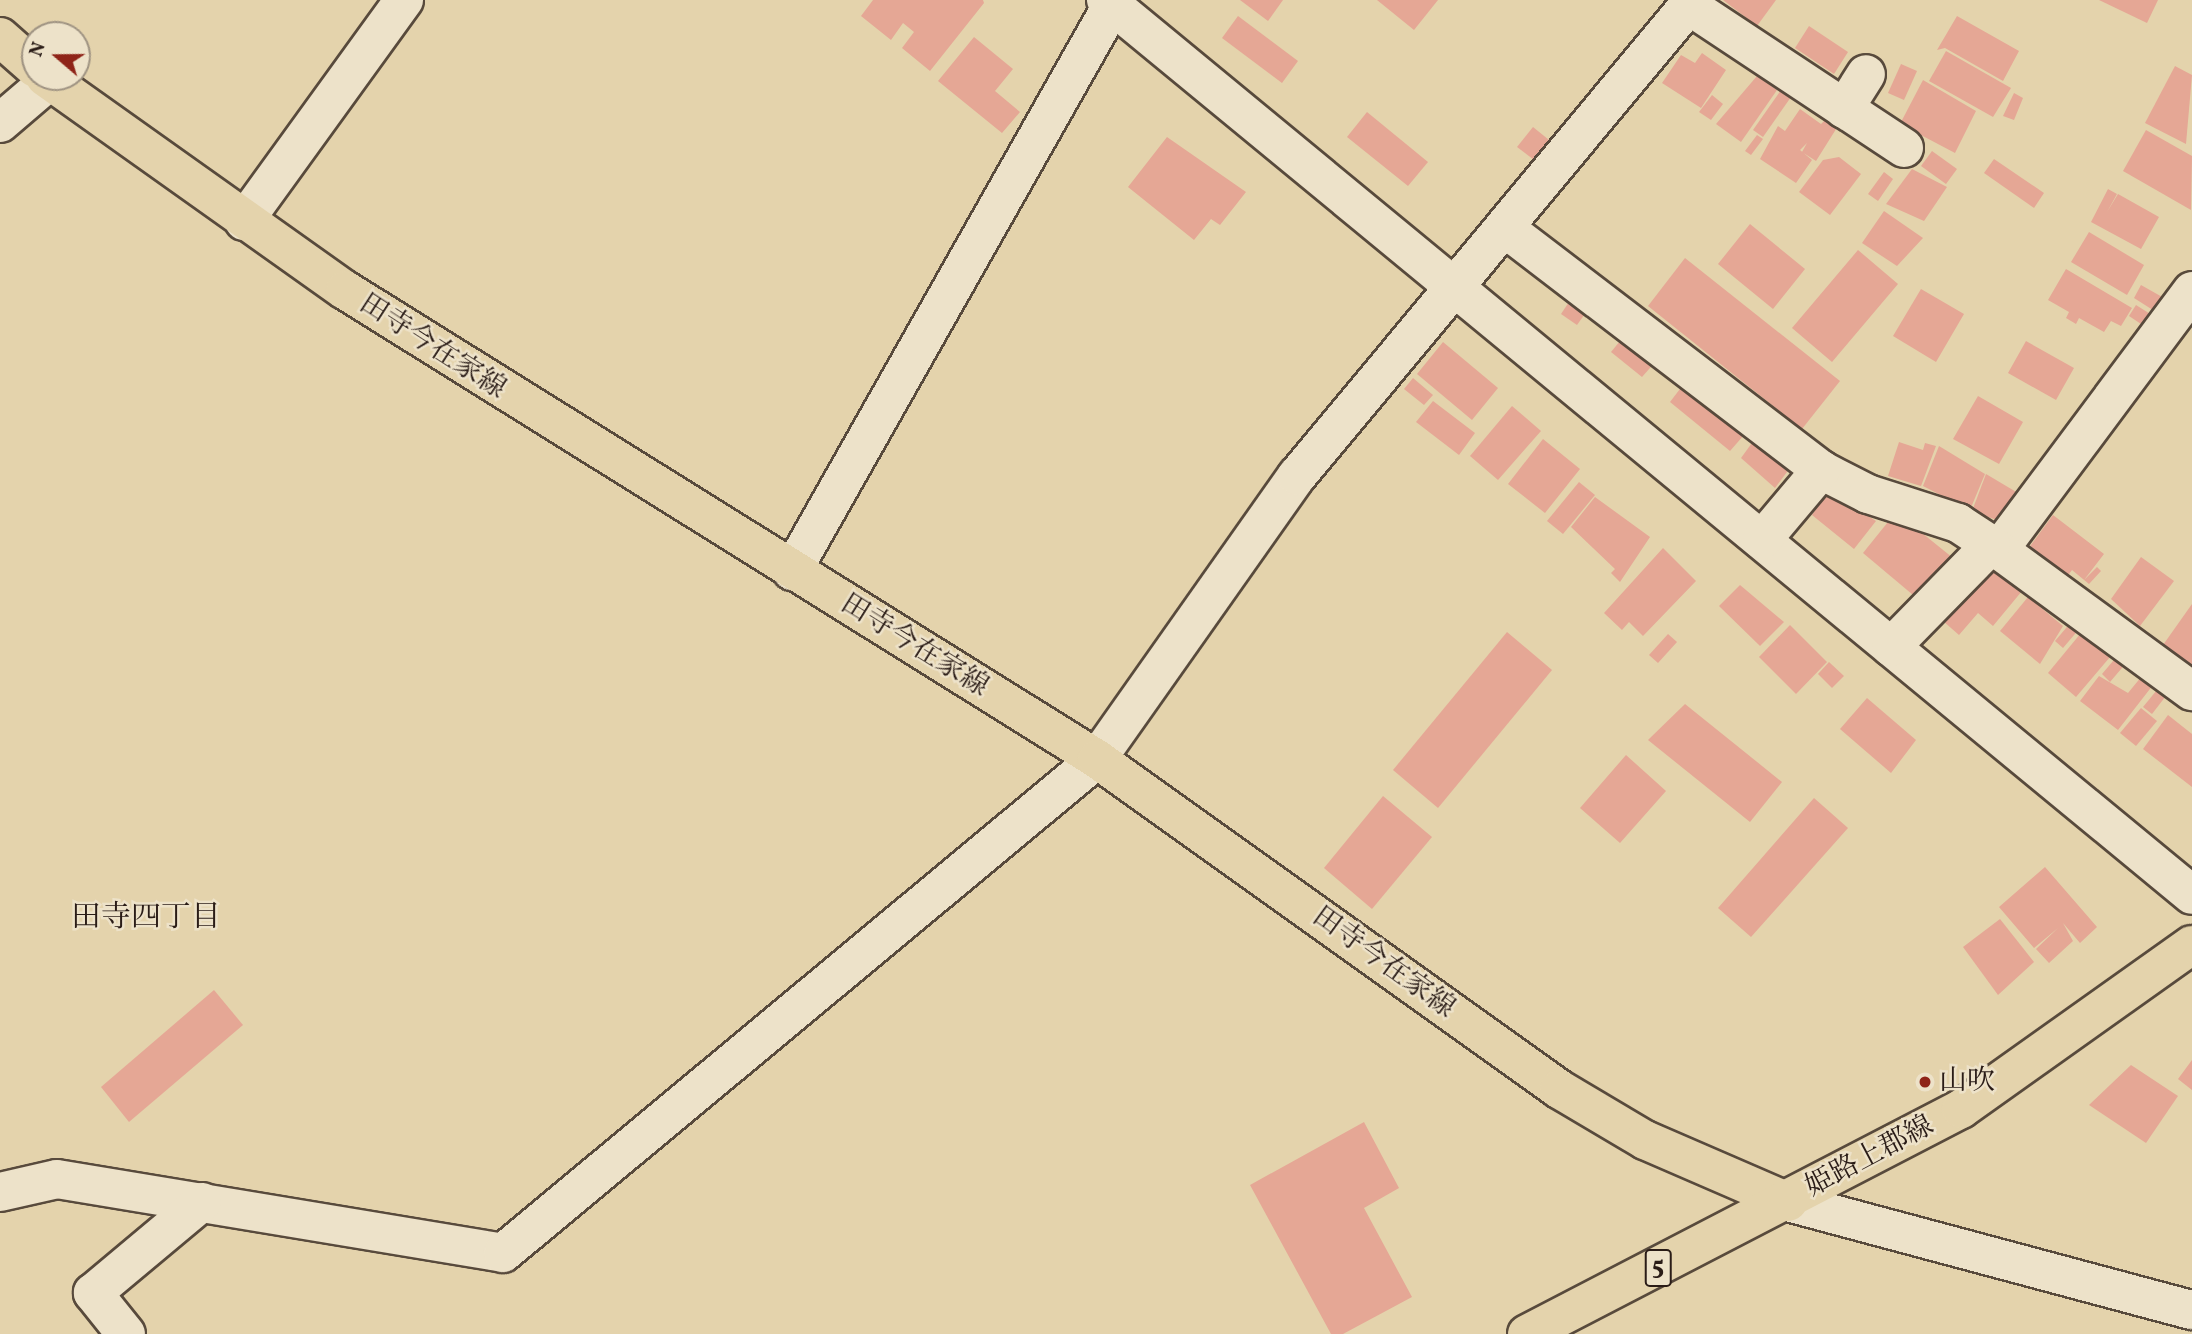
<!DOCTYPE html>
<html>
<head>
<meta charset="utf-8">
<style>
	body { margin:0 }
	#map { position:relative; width:2192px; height:1334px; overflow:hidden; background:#e4d3ac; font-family:Vollkorn,"Noto Serif JP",serif }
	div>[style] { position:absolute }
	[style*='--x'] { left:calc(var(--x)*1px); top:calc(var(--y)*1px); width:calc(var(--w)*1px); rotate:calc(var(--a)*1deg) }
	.building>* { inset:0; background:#e5a795 }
	.roads { filter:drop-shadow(2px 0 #584a3c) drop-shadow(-2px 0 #584a3c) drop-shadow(0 2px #584a3c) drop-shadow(0 -2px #584a3c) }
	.minor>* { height:38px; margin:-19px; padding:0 19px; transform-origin:19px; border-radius:19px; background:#ede2c9 }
	.major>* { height:38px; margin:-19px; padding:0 19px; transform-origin:19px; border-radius:19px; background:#e4d3ac }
	.dots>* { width:19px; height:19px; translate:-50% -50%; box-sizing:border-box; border:4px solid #ede2c9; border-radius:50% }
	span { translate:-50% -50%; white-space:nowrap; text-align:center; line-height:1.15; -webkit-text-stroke:5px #ede2c9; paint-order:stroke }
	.shield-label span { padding:2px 5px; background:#ede2c9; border:2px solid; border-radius:5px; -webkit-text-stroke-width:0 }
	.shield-label { font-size:26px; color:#2a1c17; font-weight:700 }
	.street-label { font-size:28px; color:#2a1c17 }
	.poi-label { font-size:28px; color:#2a1c17 }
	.left { translate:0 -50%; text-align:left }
	.neighbourhood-label { font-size:30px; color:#2a1c17 }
	.north { position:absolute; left:21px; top:21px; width:70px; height:70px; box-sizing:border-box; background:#ede2c9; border:2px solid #9f9382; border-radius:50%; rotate:290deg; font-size:19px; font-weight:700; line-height:28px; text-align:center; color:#2a1c17 }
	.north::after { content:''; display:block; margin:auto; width:24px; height:32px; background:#8f2418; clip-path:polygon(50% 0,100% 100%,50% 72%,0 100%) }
</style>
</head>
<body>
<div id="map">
	<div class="building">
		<i style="clip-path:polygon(873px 0,983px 0,984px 3px,930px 71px,902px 48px,914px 32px,903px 23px,891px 40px,861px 16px)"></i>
		<i style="clip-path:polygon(1240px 0,1283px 0,1268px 21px)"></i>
		<i style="clip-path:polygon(1377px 0,1438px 0,1414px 30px)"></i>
		<i style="clip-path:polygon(1723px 0,1776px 0,1757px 26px)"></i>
		<i style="clip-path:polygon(2099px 0,2158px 0,2147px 23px)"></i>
		<i style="clip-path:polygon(1238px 16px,1298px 61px,1282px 83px,1222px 38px)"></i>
		<i style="clip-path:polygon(1957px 16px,2019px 51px,2003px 81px,1945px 48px,1937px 50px)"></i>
		<i style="clip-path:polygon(1809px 26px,1848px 52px,1834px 74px,1795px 48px)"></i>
		<i style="clip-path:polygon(974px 37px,1013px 69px,995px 91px,1020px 112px,1002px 133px,938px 81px)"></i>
		<i style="clip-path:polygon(1946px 51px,2011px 88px,1993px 117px,1929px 81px)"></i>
		<i style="clip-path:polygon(1702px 53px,1726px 70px,1701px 108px,1662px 83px,1681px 55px,1695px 63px)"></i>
		<i style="clip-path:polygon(1901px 64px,1917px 71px,1904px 100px,1888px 93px)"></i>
		<i style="clip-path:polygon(2175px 66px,2192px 75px,2186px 144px,2145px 123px)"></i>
		<i style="clip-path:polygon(1757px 76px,1777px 90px,1741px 142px,1716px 124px)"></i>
		<i style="clip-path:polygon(1923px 80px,1976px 111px,1955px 153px,1900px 124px)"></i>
		<i style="clip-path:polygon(1781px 90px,1791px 97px,1763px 137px,1753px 130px)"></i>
		<i style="clip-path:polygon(2014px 93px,2023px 98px,2014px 120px,2003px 116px)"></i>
		<i style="clip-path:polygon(1712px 95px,1723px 104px,1711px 120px,1699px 112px)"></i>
		<i style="clip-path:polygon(1800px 109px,1821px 124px,1826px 119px,1838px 126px,1816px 161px,1802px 152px,1807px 143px,1800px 150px,1812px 160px,1796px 183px,1760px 159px,1778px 126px,1785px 131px)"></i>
		<i style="clip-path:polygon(1367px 112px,1428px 162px,1408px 186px,1347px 137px)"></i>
		<i style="clip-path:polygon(1533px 127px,1554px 144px,1538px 163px,1517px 147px)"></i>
		<i style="clip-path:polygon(2146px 130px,2192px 156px,2191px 210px,2123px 171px)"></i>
		<i style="clip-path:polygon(1757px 135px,1763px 139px,1751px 155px,1745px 151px)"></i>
		<i style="clip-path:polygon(1167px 137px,1246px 192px,1220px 225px,1211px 219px,1194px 240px,1128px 187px)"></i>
		<i style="clip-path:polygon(1932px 151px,1957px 169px,1946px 184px,1921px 166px)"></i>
		<i style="clip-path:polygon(1839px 157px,1861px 174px,1830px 215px,1799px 192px,1823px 160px)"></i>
		<i style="clip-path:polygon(1994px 159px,2044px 193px,2034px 208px,1984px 173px)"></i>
		<i style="clip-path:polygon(1912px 169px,1947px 187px,1924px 221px,1886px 204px)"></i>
		<i style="clip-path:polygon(1884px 172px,1893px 179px,1878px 201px,1868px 194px)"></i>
		<i style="clip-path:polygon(2108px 189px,2117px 194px,2107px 212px,2118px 194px,2159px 217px,2141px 249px,2091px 222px)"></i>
		<i style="clip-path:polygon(1884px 211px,1923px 238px,1897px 266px,1862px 243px)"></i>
		<i style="clip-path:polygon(1750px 224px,1805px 269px,1773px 309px,1718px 264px)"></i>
		<i style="clip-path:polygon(2089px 232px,2144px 265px,2127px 295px,2071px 262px)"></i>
		<i style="clip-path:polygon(1858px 250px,1898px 284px,1832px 362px,1792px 328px)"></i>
		<i style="clip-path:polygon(1685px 258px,1840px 381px,1802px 429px,1648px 306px)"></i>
		<i style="clip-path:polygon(2066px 269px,2132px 308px,2121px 326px,2111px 321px,2104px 332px,2079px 318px,2076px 324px,2066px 318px,2069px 312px,2048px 300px)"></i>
		<i style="clip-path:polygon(2141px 285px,2164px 298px,2156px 312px,2134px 298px)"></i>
		<i style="clip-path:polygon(1921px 289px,1964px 314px,1936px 362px,1893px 336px)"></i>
		<i style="clip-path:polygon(1571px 299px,1587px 311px,1577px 325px,1561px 314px)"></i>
		<i style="clip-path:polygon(2136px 305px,2155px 317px,2147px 328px,2129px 316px)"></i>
		<i style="clip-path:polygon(1625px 335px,1657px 360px,1642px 377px,1611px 352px)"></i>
		<i style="clip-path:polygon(2026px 341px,2074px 368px,2056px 400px,2008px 373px)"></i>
		<i style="clip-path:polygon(1443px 342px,1498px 388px,1472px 420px,1417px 374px)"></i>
		<i style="clip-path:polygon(1413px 378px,1433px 395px,1424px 405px,1404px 389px)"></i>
		<i style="clip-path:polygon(1683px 385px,1744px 435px,1730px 451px,1670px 402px)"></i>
		<i style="clip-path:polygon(1978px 396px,2023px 422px,1999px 464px,1953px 439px)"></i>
		<i style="clip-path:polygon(1433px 401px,1475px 433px,1459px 455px,1416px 422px)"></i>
		<i style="clip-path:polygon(1512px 406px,1541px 431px,1498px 480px,1470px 456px)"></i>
		<i style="clip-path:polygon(1757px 436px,1793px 464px,1775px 488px,1741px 458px)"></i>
		<i style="clip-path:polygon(1543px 439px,1580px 469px,1545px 513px,1508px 484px)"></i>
		<i style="clip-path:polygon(1899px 442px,1923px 450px,1925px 443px,1936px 446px,1921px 486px,1888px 476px)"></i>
		<i style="clip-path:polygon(1939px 446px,1985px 474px,1970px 510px,1923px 486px)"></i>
		<i style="clip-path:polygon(1986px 474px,2023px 496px,2002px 522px,1972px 511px)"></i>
		<i style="clip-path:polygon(1579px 482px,1595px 495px,1563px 534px,1547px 521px)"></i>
		<i style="clip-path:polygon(1828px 490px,1876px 521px,1854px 549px,1812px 515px)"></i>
		<i style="clip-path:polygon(1595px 497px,1650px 537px,1620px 582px,1611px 573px,1615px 569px,1571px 527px)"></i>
		<i style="clip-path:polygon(1896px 512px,1953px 558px,1919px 600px,1863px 553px)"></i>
		<i style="clip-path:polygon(2053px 515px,2104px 554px,2084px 580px,2097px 567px,2101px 571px,2089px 584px,2072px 570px,2066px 578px,2028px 549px)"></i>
		<i style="clip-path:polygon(1663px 548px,1696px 581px,1643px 636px,1629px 622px,1622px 630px,1604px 613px)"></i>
		<i style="clip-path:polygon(2141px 557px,2174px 581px,2140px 626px,2111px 599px)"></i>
		<i style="clip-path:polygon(1996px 568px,2022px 591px,1993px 626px,1978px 613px,1959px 635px,1943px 621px)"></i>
		<i style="clip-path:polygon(1740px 585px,1784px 622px,1760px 646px,1719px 606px)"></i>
		<i style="clip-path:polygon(2028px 597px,2063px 626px,2040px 664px,2000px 631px)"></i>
		<i style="clip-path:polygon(2192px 604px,2192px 666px,2163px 645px)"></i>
		<i style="clip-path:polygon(2072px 621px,2080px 628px,2063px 648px,2055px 641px)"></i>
		<i style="clip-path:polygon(1790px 625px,1827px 662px,1796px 694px,1759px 657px)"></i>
		<i style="clip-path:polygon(1507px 632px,1552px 670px,1438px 808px,1393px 770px)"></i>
		<i style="clip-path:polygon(2081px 633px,2110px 657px,2076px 697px,2048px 673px)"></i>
		<i style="clip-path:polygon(1668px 634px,1677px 642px,1658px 663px,1649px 655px)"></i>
		<i style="clip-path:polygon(2119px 654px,2127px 662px,2110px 682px,2102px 674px)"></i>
		<i style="clip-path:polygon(1829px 662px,1844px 676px,1832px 688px,1818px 674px)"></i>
		<i style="clip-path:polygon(2099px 676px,2128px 693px,2142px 676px,2153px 685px,2118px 730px,2080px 701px)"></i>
		<i style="clip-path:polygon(2161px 685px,2169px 692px,2152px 714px,2143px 707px)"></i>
		<i style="clip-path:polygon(1867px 698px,1916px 740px,1891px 773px,1840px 729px)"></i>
		<i style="clip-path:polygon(1685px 704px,1782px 782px,1750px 822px,1648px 740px)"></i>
		<i style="clip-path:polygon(2141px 708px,2157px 721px,2136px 746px,2120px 733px)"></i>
		<i style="clip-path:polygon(2168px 715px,2192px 734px,2192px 787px,2143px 749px)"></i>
		<i style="clip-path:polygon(1626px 755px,1666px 791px,1620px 843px,1580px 808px)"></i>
		<i style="clip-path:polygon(1383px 796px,1432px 837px,1372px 909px,1324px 868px)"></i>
		<i style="clip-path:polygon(1814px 798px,1848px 828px,1751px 937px,1718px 908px)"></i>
		<i style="clip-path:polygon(2045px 867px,2097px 927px,2080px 943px,2063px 923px,2073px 941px,2049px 963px,2036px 949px,2058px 928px,2034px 948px,1999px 907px)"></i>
		<i style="clip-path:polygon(2000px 919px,2034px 962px,1998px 995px,1963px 947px)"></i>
		<i style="clip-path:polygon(214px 990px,243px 1025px,129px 1122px,101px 1087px)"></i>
		<i style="clip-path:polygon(2192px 1060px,2192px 1090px,2178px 1079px)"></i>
		<i style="clip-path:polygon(2131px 1065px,2178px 1096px,2146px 1143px,2089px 1105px)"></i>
		<i style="clip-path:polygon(1364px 1122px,1399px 1188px,1364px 1208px,1412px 1297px,1343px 1334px,1331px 1334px,1250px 1185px)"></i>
	</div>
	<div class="roads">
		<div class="minor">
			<i style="--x:1106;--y:0;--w:1407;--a:39.49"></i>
			<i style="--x:1688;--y:5;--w:259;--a:33.5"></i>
			<i style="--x:1844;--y:109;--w:41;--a:-57.8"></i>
			<i style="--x:0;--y:123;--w:65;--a:-40.6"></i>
			<i style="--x:244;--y:221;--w:273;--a:-54.1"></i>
			<i style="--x:1506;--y:229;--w:397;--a:37.4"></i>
			<i style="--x:1821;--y:470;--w:53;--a:27.1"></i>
			<i style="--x:1868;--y:494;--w:95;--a:17.9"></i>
			<i style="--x:1958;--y:523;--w:49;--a:33.4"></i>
			<i style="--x:2192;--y:291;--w:323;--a:126.7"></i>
			<i style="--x:1999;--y:550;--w:239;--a:36.2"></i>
			<i style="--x:1762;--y:540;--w:92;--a:-49.9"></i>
			<i style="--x:792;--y:571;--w:656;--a:-60.5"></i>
			<i style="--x:1891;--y:647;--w:143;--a:-45.6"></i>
			<i style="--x:0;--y:1192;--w:58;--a:-12.8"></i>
			<i style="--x:57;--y:1179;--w:452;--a:9.4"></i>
			<i style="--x:503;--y:1253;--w:773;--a:-39.75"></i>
			<i style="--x:1097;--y:759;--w:347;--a:-54.8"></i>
			<i style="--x:1297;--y:476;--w:619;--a:-50.24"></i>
			<i style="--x:1788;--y:1202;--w:418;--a:15"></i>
			<i style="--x:126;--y:1334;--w:53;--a:-128.8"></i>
			<i style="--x:93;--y:1293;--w:142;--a:-39.9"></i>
		</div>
		<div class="major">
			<i style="--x:0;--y:37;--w:47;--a:41.5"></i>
			<i style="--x:45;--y:77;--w:368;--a:35.4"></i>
			<i style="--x:345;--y:290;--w:886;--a:31.95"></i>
			<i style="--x:1097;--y:759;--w:568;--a:35.54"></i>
			<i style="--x:1559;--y:1089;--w:100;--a:30.7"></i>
			<i style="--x:1645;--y:1140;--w:156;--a:23.4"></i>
			<i style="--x:1527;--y:1334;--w:489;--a:-27.4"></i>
			<i style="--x:1961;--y:1109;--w:283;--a:-35.4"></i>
		</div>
	</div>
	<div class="dots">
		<i style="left:1925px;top:1082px;background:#8f2418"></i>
	</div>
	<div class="shield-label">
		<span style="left:1658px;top:1268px">5</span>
	</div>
	<div class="street-label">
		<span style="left:432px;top:347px;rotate:33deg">田寺今在家線</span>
		<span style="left:914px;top:646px;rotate:32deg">田寺今在家線</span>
		<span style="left:1383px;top:963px;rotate:36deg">田寺今在家線</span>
		<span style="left:1870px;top:1157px;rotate:-28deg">姫路上郡線</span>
	</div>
	<div class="poi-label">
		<span class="left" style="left:1939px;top:1082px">山吹</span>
	</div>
	<div class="neighbourhood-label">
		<span style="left:146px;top:918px">田寺四丁目</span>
	</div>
	<div class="north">N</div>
</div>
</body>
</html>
